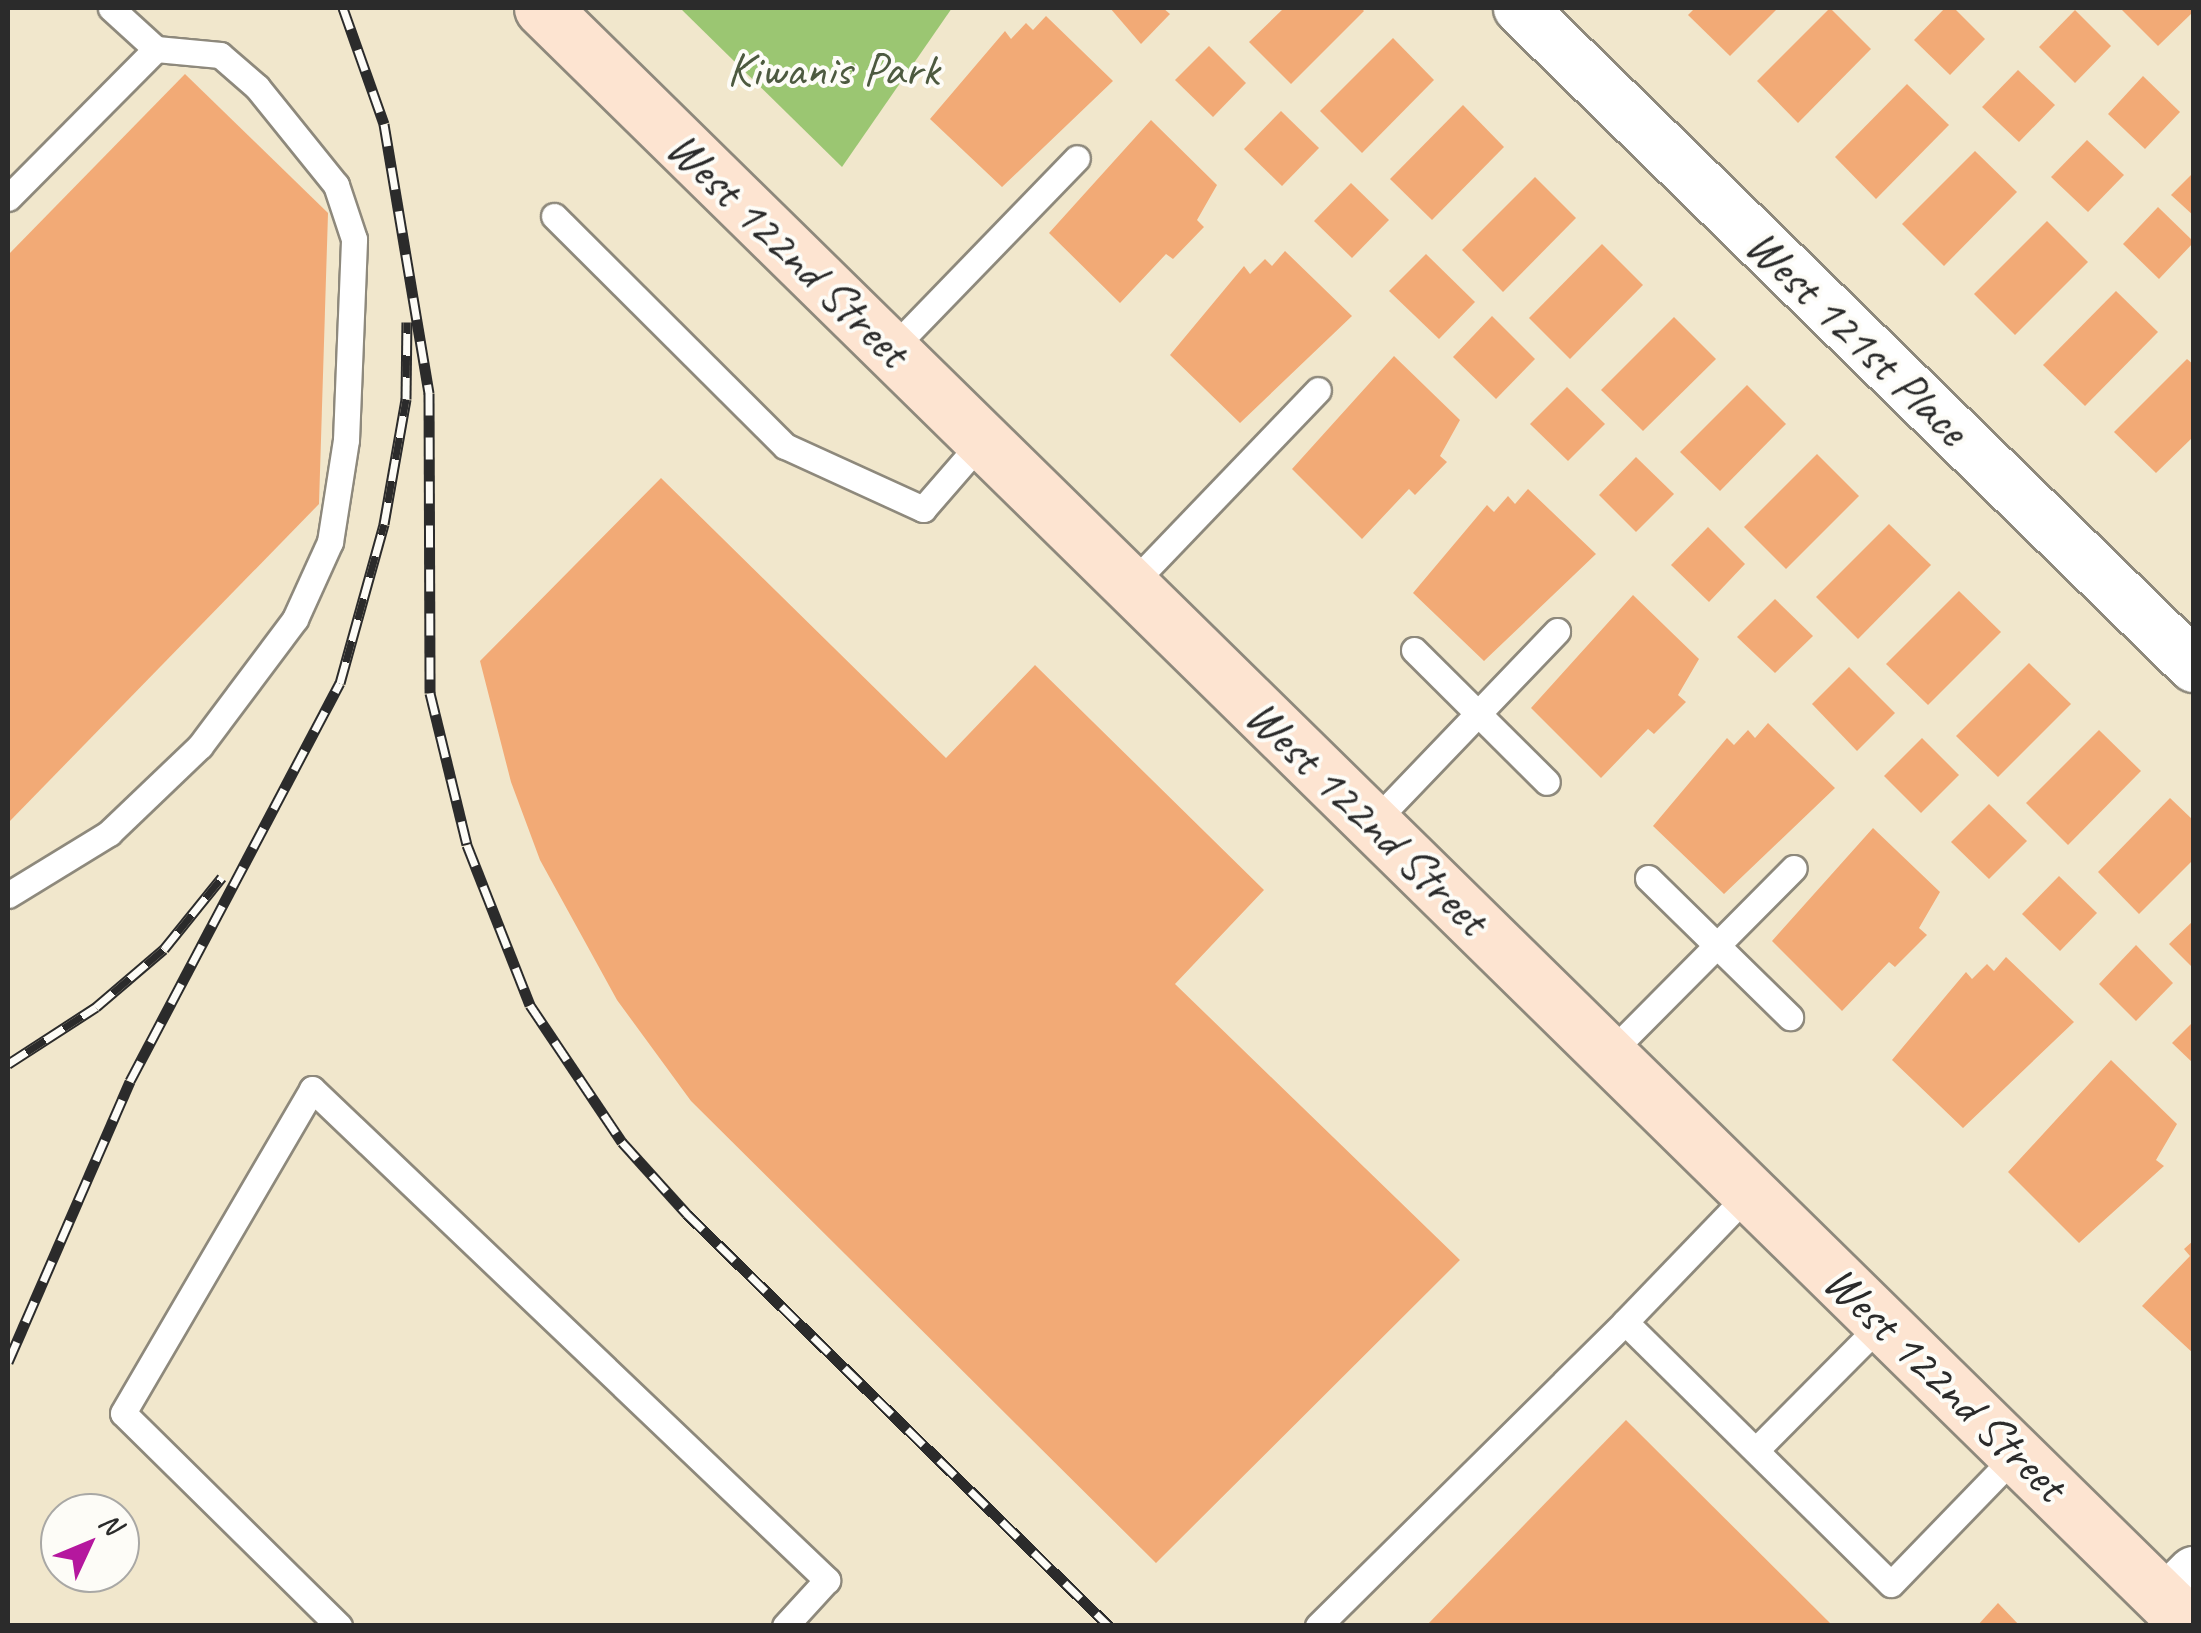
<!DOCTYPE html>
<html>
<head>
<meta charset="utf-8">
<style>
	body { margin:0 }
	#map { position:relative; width:2201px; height:1633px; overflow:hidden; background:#f1e7cc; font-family:Caveat,sans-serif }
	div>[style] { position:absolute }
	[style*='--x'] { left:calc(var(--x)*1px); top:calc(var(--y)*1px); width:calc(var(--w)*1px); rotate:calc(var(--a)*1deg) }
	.green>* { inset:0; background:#9bc672 }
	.building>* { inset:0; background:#f2aa76 }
	.roads { filter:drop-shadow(2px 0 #8e897c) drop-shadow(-2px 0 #8e897c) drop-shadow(0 2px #8e897c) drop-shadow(0 -2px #8e897c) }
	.lane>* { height:25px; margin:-12.5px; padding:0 12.5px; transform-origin:12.5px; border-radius:12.5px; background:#fff }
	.street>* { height:52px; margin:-26px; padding:0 26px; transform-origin:26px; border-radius:26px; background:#fff }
	.secondary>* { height:55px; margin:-27.5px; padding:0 27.5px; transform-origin:27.5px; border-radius:27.5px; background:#fde4d1 }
	.rail>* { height:11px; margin-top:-5.5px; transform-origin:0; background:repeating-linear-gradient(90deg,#fdfcf7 0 22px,#2b2b2b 0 44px); box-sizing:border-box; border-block:2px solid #2b2b2b }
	span { translate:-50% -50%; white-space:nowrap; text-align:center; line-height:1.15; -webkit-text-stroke:8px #fdfcf7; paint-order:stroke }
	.park-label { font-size:48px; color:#4d5a40 }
	.street-label { font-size:48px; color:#2b2b2b }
	.frame { position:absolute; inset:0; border:10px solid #2b2b2b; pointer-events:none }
	.north { position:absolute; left:40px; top:1493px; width:100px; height:100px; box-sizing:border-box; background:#fdfcf7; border:2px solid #a9a8a5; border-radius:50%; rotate:46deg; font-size:28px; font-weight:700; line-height:40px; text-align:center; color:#2b2b2b }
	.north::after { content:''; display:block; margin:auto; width:35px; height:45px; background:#b5179e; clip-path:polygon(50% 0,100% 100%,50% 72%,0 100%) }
</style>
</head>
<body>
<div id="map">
	<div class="green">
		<i style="clip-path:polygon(680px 8px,952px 8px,842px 167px)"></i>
	</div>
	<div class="building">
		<i style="clip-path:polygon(1110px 8px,1163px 8px,1170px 14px,1141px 44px)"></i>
		<i style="clip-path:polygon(1284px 8px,1361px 8px,1364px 11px,1291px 84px,1249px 42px)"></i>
		<i style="clip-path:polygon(1695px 8px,1778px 8px,1730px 56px,1688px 15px)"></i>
		<i style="clip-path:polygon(1830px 8px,1871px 49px,1798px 123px,1757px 81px)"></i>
		<i style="clip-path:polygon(1945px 8px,1954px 8px,1985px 39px,1950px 75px,1914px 40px)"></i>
		<i style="clip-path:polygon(2120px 8px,2194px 8px,2194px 11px,2158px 46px)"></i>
		<i style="clip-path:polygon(2075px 10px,2111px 46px,2075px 83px,2039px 47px)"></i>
		<i style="clip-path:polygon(1046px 16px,1113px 81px,1002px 187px,930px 119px,1005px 31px,1011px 39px,1026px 23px,1033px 30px)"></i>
		<i style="clip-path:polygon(1393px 38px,1434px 80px,1362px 153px,1320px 111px)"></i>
		<i style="clip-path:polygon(1209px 46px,1246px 83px,1213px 117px,1175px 80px)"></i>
		<i style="clip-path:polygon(2018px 70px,2055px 105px,2019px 142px,1982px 107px)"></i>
		<i style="clip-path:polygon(185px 74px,328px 213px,319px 504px,8px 823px,8px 255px)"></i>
		<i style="clip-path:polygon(2143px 76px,2180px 112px,2145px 149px,2108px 114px)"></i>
		<i style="clip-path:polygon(1907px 84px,1949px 125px,1876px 199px,1835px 157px)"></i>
		<i style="clip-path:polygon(1463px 105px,1504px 147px,1432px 220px,1390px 179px)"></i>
		<i style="clip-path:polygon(1281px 111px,1319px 148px,1282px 186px,1244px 149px)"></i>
		<i style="clip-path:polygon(1151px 120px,1217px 185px,1197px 220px,1204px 227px,1173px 259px,1166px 254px,1120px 303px,1049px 233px)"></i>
		<i style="clip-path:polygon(2087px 140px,2124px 175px,2088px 212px,2051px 177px)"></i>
		<i style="clip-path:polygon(1975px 151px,2017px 192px,1944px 266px,1902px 224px)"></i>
		<i style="clip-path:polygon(2194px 172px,2194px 216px,2171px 195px)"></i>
		<i style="clip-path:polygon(1535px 177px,1576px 218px,1503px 292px,1462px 250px)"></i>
		<i style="clip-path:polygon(1351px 183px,1389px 220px,1352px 258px,1314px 221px)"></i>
		<i style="clip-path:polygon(2158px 207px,2194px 242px,2159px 279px,2123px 244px)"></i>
		<i style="clip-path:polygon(2047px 221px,2088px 262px,2015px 335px,1974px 294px)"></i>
		<i style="clip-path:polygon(1602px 244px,1643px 285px,1570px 359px,1529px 318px)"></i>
		<i style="clip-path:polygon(1285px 251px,1352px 316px,1240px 423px,1170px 355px,1244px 266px,1250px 274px,1265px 259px,1272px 266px)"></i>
		<i style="clip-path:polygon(1426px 254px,1475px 302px,1439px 339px,1389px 291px)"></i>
		<i style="clip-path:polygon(2116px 291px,2158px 332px,2085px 406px,2043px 365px)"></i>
		<i style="clip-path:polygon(1492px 316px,1535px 359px,1496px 399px,1453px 357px)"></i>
		<i style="clip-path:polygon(1674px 317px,1716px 359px,1643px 431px,1601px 390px)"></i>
		<i style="clip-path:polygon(1394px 356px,1460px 420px,1440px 456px,1447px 462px,1415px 495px,1409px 489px,1362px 539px,1292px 469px)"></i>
		<i style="clip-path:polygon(2187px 359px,2194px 365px,2194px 436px,2156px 473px,2114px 432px)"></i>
		<i style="clip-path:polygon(1747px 385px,1786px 424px,1720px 491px,1680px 452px)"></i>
		<i style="clip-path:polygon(1567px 387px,1605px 424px,1568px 461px,1530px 424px)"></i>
		<i style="clip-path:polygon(1817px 454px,1859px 496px,1786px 569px,1744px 527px)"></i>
		<i style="clip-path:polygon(1636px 457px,1674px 494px,1636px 532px,1599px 495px)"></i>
		<i style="clip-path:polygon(661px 478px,946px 758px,1035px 665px,1264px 890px,1175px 984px,1460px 1260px,1156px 1563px,691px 1101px,617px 1000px,540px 860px,511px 782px,480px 661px)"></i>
		<i style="clip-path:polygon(1528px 489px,1596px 554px,1484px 661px,1413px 593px,1487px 505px,1494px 512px,1508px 496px,1515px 504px)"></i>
		<i style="clip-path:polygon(1889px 524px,1931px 565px,1858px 639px,1816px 597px)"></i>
		<i style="clip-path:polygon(1708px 527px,1745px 564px,1709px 602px,1671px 565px)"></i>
		<i style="clip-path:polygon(1959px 591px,2001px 632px,1928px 705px,1886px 664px)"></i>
		<i style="clip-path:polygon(1633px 595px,1699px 659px,1678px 695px,1686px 702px,1654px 734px,1648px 729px,1601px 778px,1531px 708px)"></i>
		<i style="clip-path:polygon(1775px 599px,1813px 636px,1775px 673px,1737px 637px)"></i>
		<i style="clip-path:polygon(2029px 663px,2071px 704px,1998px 777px,1956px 736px)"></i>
		<i style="clip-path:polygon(1849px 667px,1895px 713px,1857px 751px,1812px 704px)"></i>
		<i style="clip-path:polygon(1768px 723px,1835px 788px,1724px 894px,1653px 826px,1727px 738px,1734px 745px,1748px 730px,1755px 738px)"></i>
		<i style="clip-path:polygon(2099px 730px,2141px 771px,2068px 845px,2026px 803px)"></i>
		<i style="clip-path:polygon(1922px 738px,1959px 775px,1921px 813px,1884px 776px)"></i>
		<i style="clip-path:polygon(2170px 798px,2194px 821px,2194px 859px,2139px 914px,2098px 872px)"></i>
		<i style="clip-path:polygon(1989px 804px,2027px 841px,1989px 879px,1951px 842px)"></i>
		<i style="clip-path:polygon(1873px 828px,1940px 892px,1919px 928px,1927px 935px,1895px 967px,1889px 962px,1842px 1011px,1772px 941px)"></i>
		<i style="clip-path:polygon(2059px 876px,2097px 913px,2060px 951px,2022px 914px)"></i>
		<i style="clip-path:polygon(2194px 920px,2194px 969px,2169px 944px)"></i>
		<i style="clip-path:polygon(2136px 945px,2173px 983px,2136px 1021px,2099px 984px)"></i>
		<i style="clip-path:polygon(2006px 957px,2074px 1022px,1963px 1128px,1892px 1060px,1966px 972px,1972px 979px,1987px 964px,1994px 971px)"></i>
		<i style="clip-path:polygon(2194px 1021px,2194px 1064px,2172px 1043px)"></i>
		<i style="clip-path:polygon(2111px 1060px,2177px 1124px,2156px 1160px,2164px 1166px,2079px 1243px,2008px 1172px)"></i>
		<i style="clip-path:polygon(2194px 1240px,2194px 1354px,2142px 1306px,2190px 1256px,2184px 1249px)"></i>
		<i style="clip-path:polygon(1626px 1420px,1833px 1626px,1426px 1626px)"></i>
		<i style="clip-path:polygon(1998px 1603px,2020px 1626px,1977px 1626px)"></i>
	</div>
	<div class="roads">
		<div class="lane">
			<i style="--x:8;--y:198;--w:210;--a:-45.2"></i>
			<i style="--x:554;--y:216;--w:326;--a:44.9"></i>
			<i style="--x:785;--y:446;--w:152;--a:24.5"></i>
			<i style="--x:923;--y:509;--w:91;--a:-49"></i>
			<i style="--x:891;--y:350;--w:267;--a:-45.9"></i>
			<i style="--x:1131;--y:585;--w:270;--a:-46.2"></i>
			<i style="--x:1414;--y:650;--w:187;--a:44.8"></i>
			<i style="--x:1373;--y:823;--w:266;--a:-46.2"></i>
			<i style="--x:1648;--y:878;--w:199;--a:44.4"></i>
			<i style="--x:8;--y:895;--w:119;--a:-31.5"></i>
			<i style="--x:109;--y:833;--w:126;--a:-43.7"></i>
			<i style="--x:200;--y:746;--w:159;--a:-53.2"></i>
			<i style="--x:295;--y:619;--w:85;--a:-65.6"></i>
			<i style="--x:330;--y:542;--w:103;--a:-81.1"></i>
			<i style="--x:346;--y:440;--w:201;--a:-87.7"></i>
			<i style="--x:354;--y:239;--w:57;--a:-108.4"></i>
			<i style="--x:336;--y:185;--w:126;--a:-128.9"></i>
			<i style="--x:257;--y:87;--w:49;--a:-139.1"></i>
			<i style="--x:220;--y:55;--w:64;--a:-174.6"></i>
			<i style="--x:156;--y:49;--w:61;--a:-137.7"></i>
			<i style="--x:1609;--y:1054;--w:262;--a:-45.2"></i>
			<i style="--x:1625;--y:1322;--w:180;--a:-46.1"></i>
			<i style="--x:1756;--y:1450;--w:180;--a:-45.2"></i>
			<i style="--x:339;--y:1626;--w:303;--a:-135.4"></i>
			<i style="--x:123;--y:1413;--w:375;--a:-59.7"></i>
			<i style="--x:312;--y:1089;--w:712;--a:43.63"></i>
			<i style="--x:827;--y:1580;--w:62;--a:132.4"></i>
			<i style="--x:1318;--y:1626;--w:432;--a:-44.7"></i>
			<i style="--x:1625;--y:1322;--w:373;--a:44.6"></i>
			<i style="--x:1891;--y:1584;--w:181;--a:-45.9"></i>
		</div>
		<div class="street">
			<i style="--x:1520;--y:8;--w:942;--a:44.31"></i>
			<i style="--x:2166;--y:1601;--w:40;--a:-45"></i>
		</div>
		<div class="secondary">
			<i style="--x:542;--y:8;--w:2310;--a:44.46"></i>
		</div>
	</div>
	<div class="rail">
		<i style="--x:343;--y:8;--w:123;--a:70.5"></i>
		<i style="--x:384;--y:124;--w:273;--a:80.5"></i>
		<i style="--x:429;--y:393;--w:300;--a:89.8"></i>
		<i style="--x:430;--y:693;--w:156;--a:76.3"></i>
		<i style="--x:467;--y:845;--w:172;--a:68.5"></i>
		<i style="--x:530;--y:1005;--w:165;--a:56.1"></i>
		<i style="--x:622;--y:1142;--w:97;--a:47.9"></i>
		<i style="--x:687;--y:1214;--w:590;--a:44.31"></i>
		<i style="--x:8;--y:1064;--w:105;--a:-32.9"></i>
		<i style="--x:96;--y:1007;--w:89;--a:-40.5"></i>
		<i style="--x:164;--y:949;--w:92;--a:-51.1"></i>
		<i style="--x:8;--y:1362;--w:306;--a:-66.5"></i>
		<i style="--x:130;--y:1081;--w:450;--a:-62.2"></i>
		<i style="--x:340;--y:683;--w:165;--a:-74.5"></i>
		<i style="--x:384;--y:524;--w:127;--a:-80"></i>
		<i style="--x:406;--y:399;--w:77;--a:-89.3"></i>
	</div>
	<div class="park-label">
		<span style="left:833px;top:70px">Kiwanis Park</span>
	</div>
	<div class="street-label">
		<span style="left:788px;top:249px;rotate:44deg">West 122nd Street</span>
		<span style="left:1857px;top:337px;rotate:44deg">West 121st Place</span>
		<span style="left:1367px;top:817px;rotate:44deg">West 122nd Street</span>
		<span style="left:1945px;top:1383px;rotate:44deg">West 122nd Street</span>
	</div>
	<div class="frame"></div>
	<div class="north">N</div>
</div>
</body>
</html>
